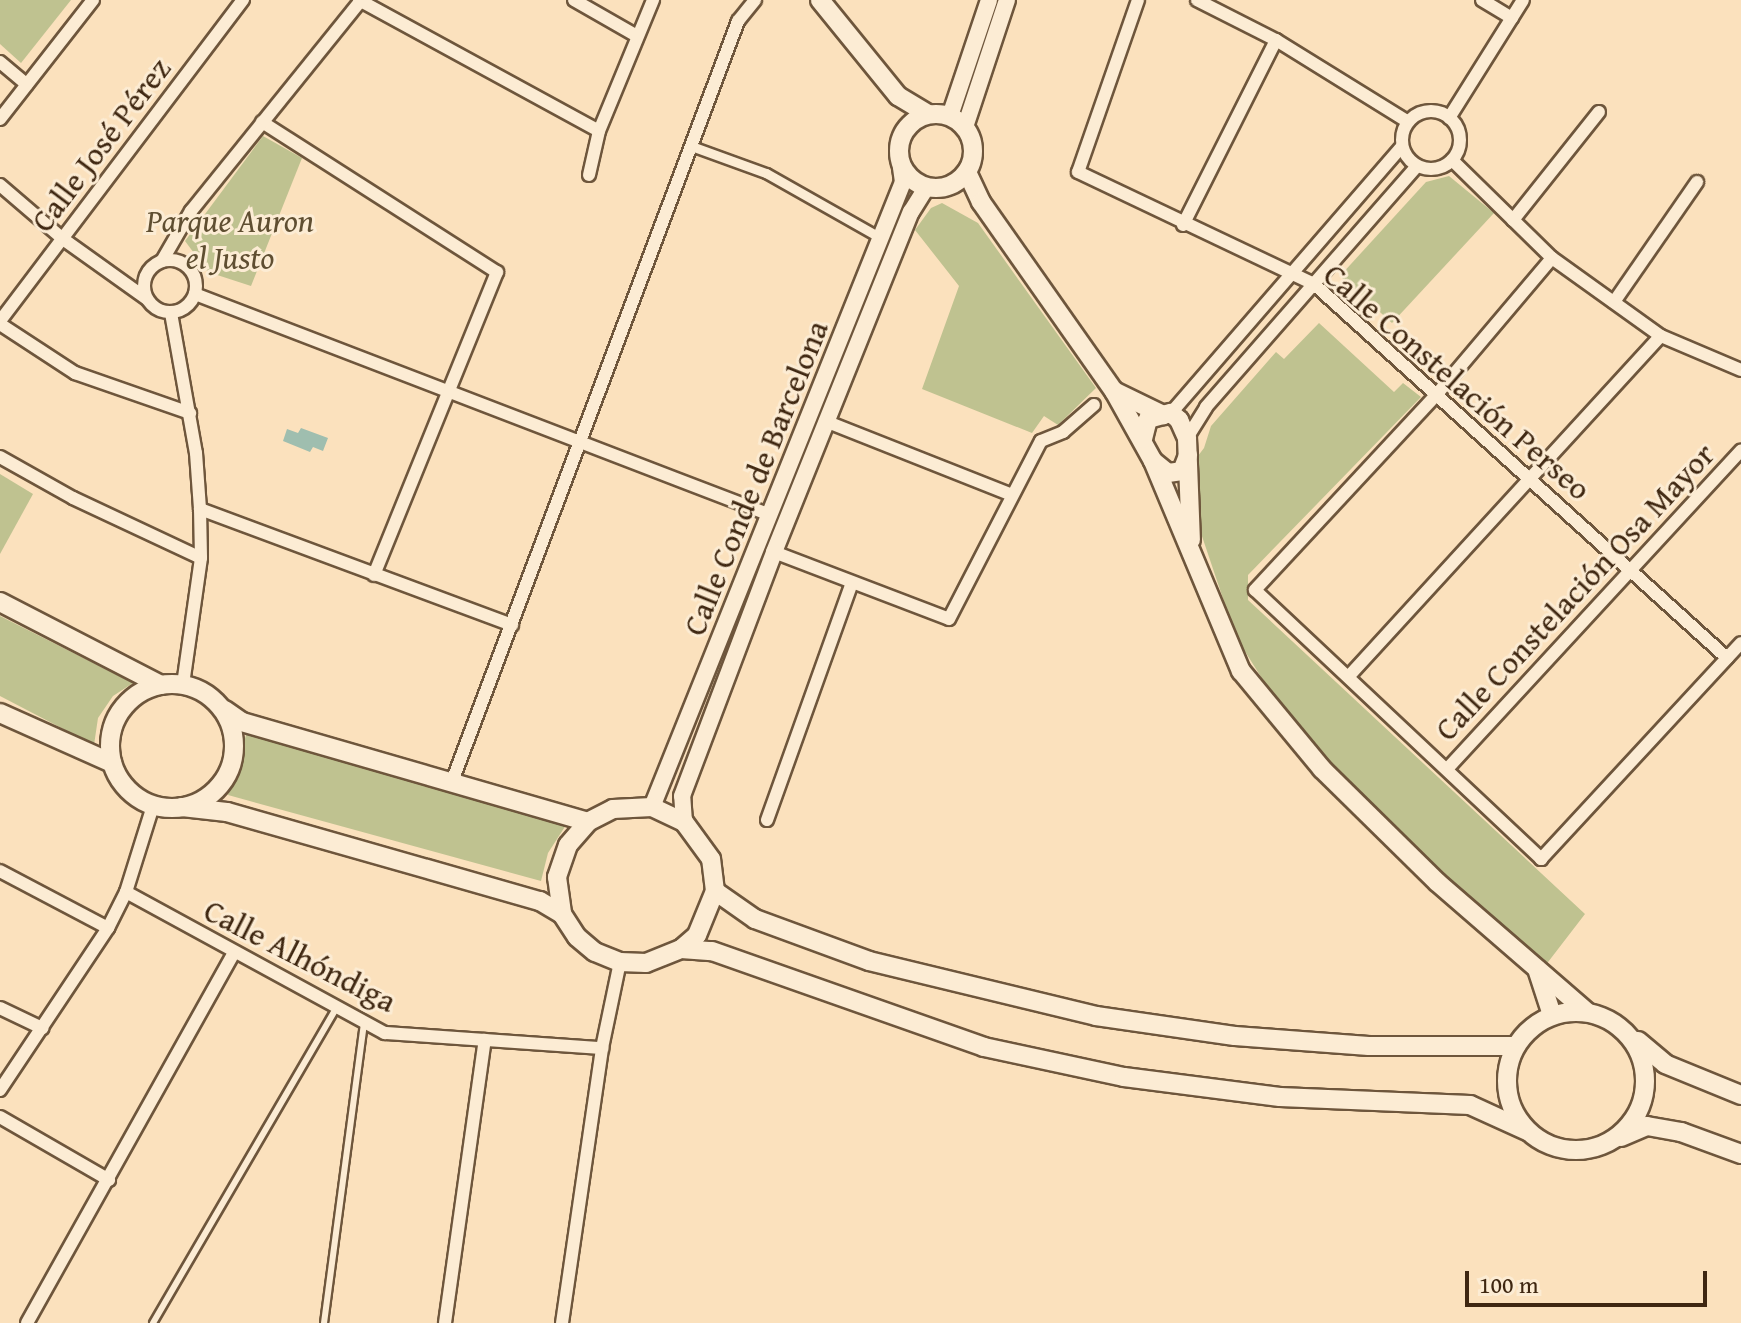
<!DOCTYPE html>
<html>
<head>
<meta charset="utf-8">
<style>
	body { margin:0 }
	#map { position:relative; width:1741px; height:1323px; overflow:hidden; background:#fbe1bd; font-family:"Gentium Book Plus",serif }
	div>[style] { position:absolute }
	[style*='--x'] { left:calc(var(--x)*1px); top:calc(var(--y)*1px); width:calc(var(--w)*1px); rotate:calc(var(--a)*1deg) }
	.green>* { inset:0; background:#bfc290 }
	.water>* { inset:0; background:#9fbeaf }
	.roads { filter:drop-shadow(2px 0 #6e563c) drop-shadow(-2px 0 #6e563c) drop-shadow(0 2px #6e563c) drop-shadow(0 -2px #6e563c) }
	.service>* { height:6px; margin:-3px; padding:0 3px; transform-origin:3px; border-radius:3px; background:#fcecd4 }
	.pedestrian>* { height:9px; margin:-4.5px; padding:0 4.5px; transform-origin:4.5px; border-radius:4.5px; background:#fcecd4 }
	.minor>* { height:12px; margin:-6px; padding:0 6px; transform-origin:6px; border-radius:6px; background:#fcecd4 }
	.minor>.ring { margin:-6px; padding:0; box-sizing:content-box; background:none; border:12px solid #fcecd4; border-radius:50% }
	.tertiary>* { height:16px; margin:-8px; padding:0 8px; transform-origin:8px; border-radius:8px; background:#fcecd4 }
	.secondary>* { height:18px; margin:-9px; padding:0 9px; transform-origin:9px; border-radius:9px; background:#fcecd4 }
	.secondary>.ring { margin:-9px; padding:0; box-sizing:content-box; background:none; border:18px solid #fcecd4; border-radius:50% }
	span { translate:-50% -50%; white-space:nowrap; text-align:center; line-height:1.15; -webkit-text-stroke:6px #fcecd4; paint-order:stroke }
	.street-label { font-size:32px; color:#3f2711 }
	.park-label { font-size:32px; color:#5f4e31; font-style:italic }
	.scale { position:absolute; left:1465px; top:1271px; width:242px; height:36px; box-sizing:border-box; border:4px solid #3f2711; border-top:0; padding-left:10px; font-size:24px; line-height:28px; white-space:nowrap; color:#3f2711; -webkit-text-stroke:6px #fcecd4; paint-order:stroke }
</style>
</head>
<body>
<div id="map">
	<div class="green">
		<i style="clip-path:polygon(0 0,71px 0,21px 63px,0 44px)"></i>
		<i style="clip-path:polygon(263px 136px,302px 158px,251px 286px,208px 272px,185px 241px)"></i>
		<i style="clip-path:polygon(1449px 176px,1494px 213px,1392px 323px,1340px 276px,1426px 182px)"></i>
		<i style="clip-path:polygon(942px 203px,978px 223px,1096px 388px,1058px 425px,1044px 416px,1032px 433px,922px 389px,959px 286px,915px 230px,931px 208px)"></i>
		<i style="clip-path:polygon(1319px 323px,1394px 392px,1403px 383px,1421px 397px,1248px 575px,1248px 600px,1585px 914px,1545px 966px,1368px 807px,1288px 720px,1236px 637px,1182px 477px,1204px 448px,1211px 426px,1276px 352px,1284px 359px)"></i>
		<i style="clip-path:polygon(0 474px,33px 494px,0 554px)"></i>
		<i style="clip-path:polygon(0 616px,133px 683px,113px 696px,98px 718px,94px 745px,0 696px)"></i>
		<i style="clip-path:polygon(247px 732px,566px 825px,548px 853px,541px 881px,228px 795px)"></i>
	</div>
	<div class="water">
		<i style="clip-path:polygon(301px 428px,328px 438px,323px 451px,313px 447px,310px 452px,283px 441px,287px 429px,298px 433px)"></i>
	</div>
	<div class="roads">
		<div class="service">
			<i style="--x:153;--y:1323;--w:362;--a:-59.8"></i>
			<i style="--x:324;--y:1323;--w:303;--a:-82.4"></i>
		</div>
		<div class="pedestrian">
			<i style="--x:694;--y:147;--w:77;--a:19.9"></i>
			<i style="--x:766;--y:173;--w:132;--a:29.5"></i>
		</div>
		<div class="minor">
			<i style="--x:359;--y:0;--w:273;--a:28.6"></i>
			<i style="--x:574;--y:0;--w:70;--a:29.8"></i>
			<i style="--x:1138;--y:0;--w:182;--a:109.2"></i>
			<i style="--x:1078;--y:172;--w:261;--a:25.4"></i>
			<i style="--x:1314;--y:284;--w:557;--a:42.16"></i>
			<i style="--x:1197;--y:0;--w:89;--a:26.9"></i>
			<i style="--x:1276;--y:40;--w:155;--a:31.8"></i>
			<i style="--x:1482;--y:0;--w:35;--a:31"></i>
			<i style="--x:0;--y:62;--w:35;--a:40"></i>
			<i class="ring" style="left:1402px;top:111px;width:46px;height:46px"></i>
			<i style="--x:1449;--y:118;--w:139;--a:-57.9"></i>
			<i style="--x:0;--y:119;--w:151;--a:-52"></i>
			<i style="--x:262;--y:122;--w:279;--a:32.6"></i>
			<i style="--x:497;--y:272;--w:327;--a:112.1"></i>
			<i style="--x:1452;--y:160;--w:140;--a:44.4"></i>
			<i style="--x:1552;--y:258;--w:134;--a:35.6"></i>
			<i style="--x:1661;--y:336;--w:87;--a:23"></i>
			<i style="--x:589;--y:175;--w:45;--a:-77.2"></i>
			<i style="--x:599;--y:131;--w:142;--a:-67.6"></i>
			<i style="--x:0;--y:185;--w:83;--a:40.6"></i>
			<i style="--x:63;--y:239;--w:103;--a:35.5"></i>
			<i style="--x:1513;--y:220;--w:138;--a:-51.5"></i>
			<i style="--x:1183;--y:225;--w:207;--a:-63.3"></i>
			<i style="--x:1552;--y:258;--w:177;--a:130.2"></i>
			<i style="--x:1438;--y:393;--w:269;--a:132.9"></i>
			<i style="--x:1255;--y:590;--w:393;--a:43.2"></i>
			<i style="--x:1541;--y:859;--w:294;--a:-47.2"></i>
			<i class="ring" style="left:144px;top:260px;width:40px;height:40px"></i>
			<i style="--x:162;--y:261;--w:58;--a:-59.9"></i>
			<i style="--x:191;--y:211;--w:271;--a:-51.1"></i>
			<i style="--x:195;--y:294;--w:616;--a:21.02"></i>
			<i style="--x:1614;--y:302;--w:146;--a:-55.3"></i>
			<i style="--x:171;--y:313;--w:142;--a:79.9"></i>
			<i style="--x:196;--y:453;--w:56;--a:85.9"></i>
			<i style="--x:200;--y:509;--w:49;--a:88.8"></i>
			<i style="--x:201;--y:558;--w:128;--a:98.1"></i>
			<i style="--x:0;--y:321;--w:403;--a:-52.9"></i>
			<i style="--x:0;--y:324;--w:90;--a:33.2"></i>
			<i style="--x:75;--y:373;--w:122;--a:19.2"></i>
			<i style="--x:1171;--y:413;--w:353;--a:-49.1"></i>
			<i style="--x:825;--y:421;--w:201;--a:21.6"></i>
			<i style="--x:1187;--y:438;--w:36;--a:-58"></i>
			<i style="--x:1206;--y:407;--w:320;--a:-48.8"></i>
			<i style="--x:0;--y:457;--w:84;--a:29.3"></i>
			<i style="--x:73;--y:498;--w:141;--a:25.1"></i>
			<i style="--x:200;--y:509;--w:333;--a:20.4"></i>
			<i style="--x:774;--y:552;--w:187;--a:20.9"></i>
			<i style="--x:949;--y:619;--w:200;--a:-62.7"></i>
			<i style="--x:1041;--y:441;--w:24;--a:-22"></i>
			<i style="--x:1063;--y:432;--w:41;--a:-41.1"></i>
			<i style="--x:1349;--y:676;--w:461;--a:-47.5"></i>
			<i style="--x:1448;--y:768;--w:432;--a:-47.3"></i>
			<i style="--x:453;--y:779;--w:810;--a:-69.39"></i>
			<i style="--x:738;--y:21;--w:27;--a:-51"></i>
			<i style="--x:767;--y:820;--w:250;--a:-70.3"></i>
			<i style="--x:0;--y:871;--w:122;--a:27.8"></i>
			<i style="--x:126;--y:892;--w:295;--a:28.6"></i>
			<i style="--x:385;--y:1033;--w:218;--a:4"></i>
			<i style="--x:0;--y:1008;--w:47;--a:25.5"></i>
			<i style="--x:0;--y:1090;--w:195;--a:-56.3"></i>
			<i style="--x:108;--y:928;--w:40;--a:-63.4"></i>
			<i style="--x:126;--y:892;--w:90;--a:-72.6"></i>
			<i style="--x:0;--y:1117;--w:126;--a:30"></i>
			<i style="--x:27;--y:1323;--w:423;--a:-60.8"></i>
			<i style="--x:445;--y:1323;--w:286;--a:-82"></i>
			<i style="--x:562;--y:1323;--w:278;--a:-81.7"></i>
			<i style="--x:602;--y:1048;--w:88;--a:-78.2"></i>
		</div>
		<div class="tertiary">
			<i style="--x:950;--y:116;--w:122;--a:-71.4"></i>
			<i style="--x:965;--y:127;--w:134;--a:-71.7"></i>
			<i style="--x:652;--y:807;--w:674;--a:-68.12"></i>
			<i style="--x:903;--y:182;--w:15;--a:-98"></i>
			<i style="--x:684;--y:822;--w:26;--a:-94"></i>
			<i style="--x:682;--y:796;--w:261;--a:-69.3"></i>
			<i style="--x:774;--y:552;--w:367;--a:-68.1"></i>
			<i style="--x:911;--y:212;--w:28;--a:-58"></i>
		</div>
		<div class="secondary">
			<i style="--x:820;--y:0;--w:124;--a:50.9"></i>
			<i style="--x:898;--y:96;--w:35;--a:31"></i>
			<i class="ring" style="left:899px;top:114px;width:56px;height:56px"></i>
			<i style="--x:967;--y:172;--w:33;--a:65"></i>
			<i style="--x:981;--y:202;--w:231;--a:54.9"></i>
			<i style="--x:1114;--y:391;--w:80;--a:60.9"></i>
			<i style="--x:1153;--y:461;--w:19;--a:39"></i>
			<i style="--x:1168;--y:473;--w:14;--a:-8"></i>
			<i style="--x:1182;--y:471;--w:17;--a:-69"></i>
			<i style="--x:1114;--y:391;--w:55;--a:26.1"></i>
			<i style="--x:1143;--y:439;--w:21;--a:-76"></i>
			<i style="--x:1148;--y:419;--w:24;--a:-15"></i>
			<i style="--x:1171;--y:413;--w:11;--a:41"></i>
			<i style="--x:1179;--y:420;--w:20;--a:66"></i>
			<i style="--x:1187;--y:438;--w:102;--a:87.8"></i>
			<i style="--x:1153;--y:461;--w:228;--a:67.3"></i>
			<i style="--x:1241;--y:671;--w:127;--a:50.4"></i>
			<i style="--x:1322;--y:769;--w:161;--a:44.5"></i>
			<i style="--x:1437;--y:882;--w:197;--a:40.9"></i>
			<i style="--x:0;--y:602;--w:181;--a:27.3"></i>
			<i class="ring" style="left:110px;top:684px;width:106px;height:106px"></i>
			<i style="--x:225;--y:710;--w:21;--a:35"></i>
			<i style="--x:242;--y:722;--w:360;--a:16.1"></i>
			<i style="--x:0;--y:713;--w:123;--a:24.1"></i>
			<i style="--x:182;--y:807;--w:45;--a:6.3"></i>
			<i style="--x:227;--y:812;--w:325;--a:15.9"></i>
			<i style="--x:540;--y:901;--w:26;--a:31"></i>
			<i style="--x:562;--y:914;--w:27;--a:57"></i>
			<i style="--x:577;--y:937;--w:23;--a:40"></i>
			<i style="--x:595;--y:952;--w:27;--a:22"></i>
			<i style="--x:620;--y:962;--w:26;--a:2"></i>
			<i style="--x:646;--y:963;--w:38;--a:-22"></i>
			<i style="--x:681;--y:949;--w:21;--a:-41"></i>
			<i style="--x:697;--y:935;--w:48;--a:-67.8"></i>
			<i style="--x:715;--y:891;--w:32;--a:-97"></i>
			<i style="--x:711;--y:859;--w:46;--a:-126.1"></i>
			<i style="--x:684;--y:822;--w:35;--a:-155"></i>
			<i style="--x:652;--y:807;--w:39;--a:177"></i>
			<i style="--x:613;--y:809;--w:28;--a:153"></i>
			<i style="--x:588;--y:822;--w:30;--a:131"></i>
			<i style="--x:568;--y:845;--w:34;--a:109"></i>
			<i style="--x:557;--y:877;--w:37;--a:82"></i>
			<i style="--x:715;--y:891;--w:49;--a:35"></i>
			<i style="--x:755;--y:919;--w:121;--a:20.2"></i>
			<i style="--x:869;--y:961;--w:234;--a:13.6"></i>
			<i style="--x:1096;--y:1016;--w:140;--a:8.2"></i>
			<i style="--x:1235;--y:1036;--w:134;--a:4.3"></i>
			<i style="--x:1369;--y:1046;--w:147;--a:0"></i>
			<i style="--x:681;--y:949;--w:31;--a:4"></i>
			<i style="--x:712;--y:951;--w:288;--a:19.4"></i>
			<i style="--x:984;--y:1047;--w:143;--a:12.1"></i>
			<i style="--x:1124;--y:1077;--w:157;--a:7.3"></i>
			<i style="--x:1280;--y:1097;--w:190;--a:2.4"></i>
			<i style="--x:1470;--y:1105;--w:63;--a:24.5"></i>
			<i style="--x:1537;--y:969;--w:48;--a:71.9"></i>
			<i class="ring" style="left:1507px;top:1012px;width:120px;height:120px"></i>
			<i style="--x:1638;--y:1041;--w:35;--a:40"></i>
			<i style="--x:1665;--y:1064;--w:82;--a:22.2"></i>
			<i style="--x:1621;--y:1137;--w:28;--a:-23"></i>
			<i style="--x:1647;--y:1126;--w:35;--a:10"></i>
			<i style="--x:1681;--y:1132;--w:64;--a:20.1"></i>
		</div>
	</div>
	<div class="street-label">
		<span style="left:101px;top:145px;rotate:-53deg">Calle José Pérez</span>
		<span style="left:1457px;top:382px;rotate:41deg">Calle Constelación Perseo</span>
		<span style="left:756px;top:478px;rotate:-68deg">Calle Conde de Barcelona</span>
		<span style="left:1575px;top:592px;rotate:-47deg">Calle Constelación Osa Mayor</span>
		<span style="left:300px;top:956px;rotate:27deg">Calle Alhóndiga</span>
	</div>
	<div class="park-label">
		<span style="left:230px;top:240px">Parque Auron<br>el Justo</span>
	</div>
	<div class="scale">100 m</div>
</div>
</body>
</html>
